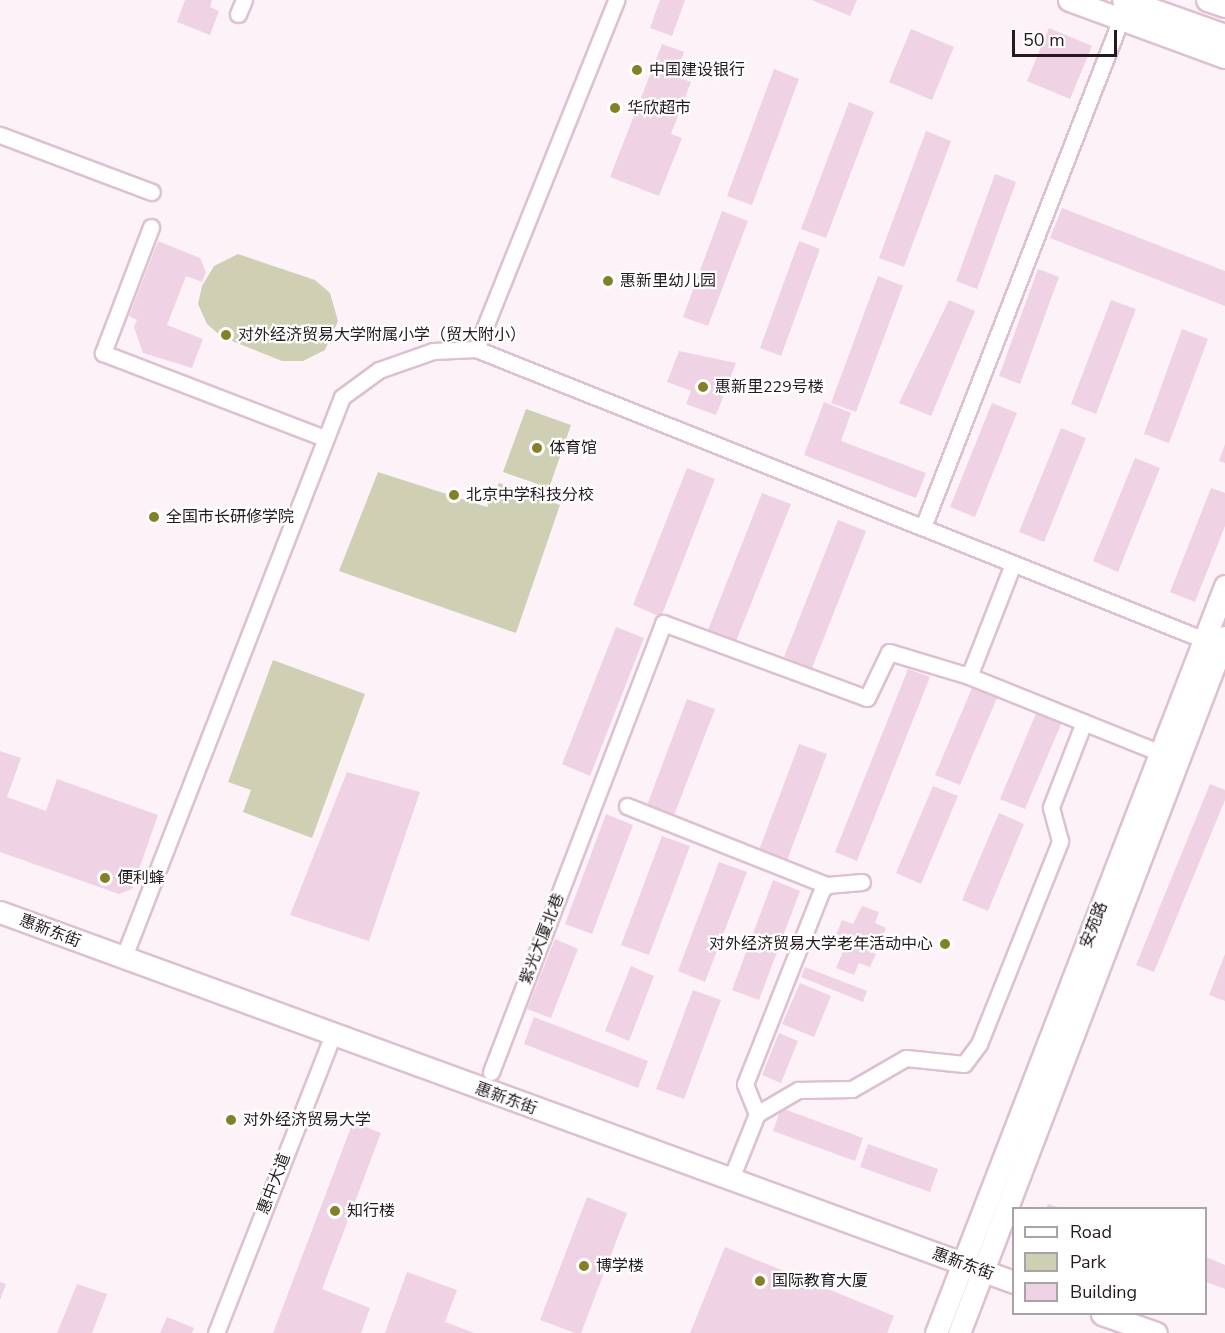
<!DOCTYPE html>
<html>
<head>
<meta charset="utf-8">
<style>
	body { margin:0 }
	#map { position:relative; width:1225px; height:1333px; overflow:hidden; background:#fdf2f8; font-family:"Nunito Sans","Noto Sans SC",sans-serif }
	div>[style] { position:absolute }
	[style*='--x'] { left:calc(var(--x)*1px); top:calc(var(--y)*1px); width:calc(var(--w)*1px); rotate:calc(var(--a)*1deg) }
	.green>* { inset:0; background:#cfcfb4 }
	.building>* { inset:0; background:#efd2e3 }
	.roads { filter:drop-shadow(2px 0 #ddc0d1) drop-shadow(-2px 0 #ddc0d1) drop-shadow(0 2px #ddc0d1) drop-shadow(0 -2px #ddc0d1) }
	.street>* { height:15px; margin:-7.5px; padding:0 7.5px; transform-origin:7.5px; border-radius:7.5px; background:#fff }
	.secondary>* { height:21px; margin:-10.5px; padding:0 10.5px; transform-origin:10.5px; border-radius:10.5px; background:#fff }
	.primary>* { height:22px; margin:-11px; padding:0 11px; transform-origin:11px; border-radius:11px; background:#fff }
	.dots>* { width:16px; height:16px; translate:-50% -50%; box-sizing:border-box; border:3px solid #fff; border-radius:50% }
	span { translate:-50% -50%; white-space:nowrap; text-align:center; line-height:1.15; -webkit-text-stroke:4.5px #fff; paint-order:stroke }
	.poi-label { font-size:16px; color:#241a20 }
	.left { translate:0 -50%; text-align:left }
	.right { translate:-100% -50%; text-align:right }
	.street-label { font-size:16px; color:#241a20 }
	.legend { position:absolute; left:1012px; top:1207px; width:195px; height:108px; box-sizing:border-box; background:#fff; border:2px solid #a7a3a6; margin:0; padding:8px 10px; list-style:none; font-size:18px; color:#241a20 }
	.legend li { display:flex; align-items:center; gap:12px; height:30px }
	.legend b { width:30px; border:2px solid #a7a3a6 }
	.scale { position:absolute; left:1012px; top:30px; width:105px; height:27px; box-sizing:border-box; border:3px solid #241a20; border-top:0; padding-left:8px; font-size:18px; line-height:21px; white-space:nowrap; color:#241a20; -webkit-text-stroke:4px #fff; paint-order:stroke }
</style>
</head>
<body>
<div id="map">
	<div class="green">
		<i style="clip-path:polygon(238px 254px,315px 280px,330px 293px,338px 321px,325px 350px,303px 361px,282px 361px,222px 337px,207px 324px,198px 304px,202px 286px,214px 266px)"></i>
		<i style="clip-path:polygon(526px 409px,571px 425px,549px 488px,503px 472px)"></i>
		<i style="clip-path:polygon(378px 472px,487px 507px,499px 483px,560px 505px,516px 633px,339px 571px)"></i>
		<i style="clip-path:polygon(273px 660px,365px 694px,312px 838px,243px 812px,251px 790px,228px 782px)"></i>
	</div>
	<div class="building">
		<i style="clip-path:polygon(185px 0,212px 0,210px 7px,219px 11px,210px 35px,177px 22px)"></i>
		<i style="clip-path:polygon(660px 0,685px 0,672px 36px,650px 28px)"></i>
		<i style="clip-path:polygon(812px 0,857px 0,850px 16px)"></i>
		<i style="clip-path:polygon(1049px 28px,1092px 46px,1070px 99px,1027px 81px)"></i>
		<i style="clip-path:polygon(911px 29px,954px 47px,932px 100px,889px 82px)"></i>
		<i style="clip-path:polygon(662px 44px,684px 52px,675px 76px,691px 82px,671px 134px,682px 138px,659px 196px,610px 177px)"></i>
		<i style="clip-path:polygon(774px 69px,799px 79px,752px 205px,727px 196px)"></i>
		<i style="clip-path:polygon(849px 102px,874px 112px,826px 238px,801px 229px)"></i>
		<i style="clip-path:polygon(926px 131px,951px 141px,904px 267px,879px 258px)"></i>
		<i style="clip-path:polygon(995px 174px,1016px 182px,977px 289px,956px 281px)"></i>
		<i style="clip-path:polygon(1062px 208px,1225px 271px,1225px 306px,1050px 238px)"></i>
		<i style="clip-path:polygon(722px 211px,748px 221px,708px 326px,683px 317px)"></i>
		<i style="clip-path:polygon(158px 241px,200px 258px,206px 272px,202px 282px,186px 276px,167px 325px,203px 339px,192px 368px,143px 353px,134px 327px,137px 320px,129px 316px)"></i>
		<i style="clip-path:polygon(799px 241px,820px 249px,781px 356px,760px 348px)"></i>
		<i style="clip-path:polygon(1038px 269px,1059px 277px,1020px 384px,999px 376px)"></i>
		<i style="clip-path:polygon(878px 276px,903px 286px,856px 412px,831px 403px)"></i>
		<i style="clip-path:polygon(949px 300px,975px 311px,931px 416px,899px 403px)"></i>
		<i style="clip-path:polygon(1111px 300px,1136px 309px,1096px 414px,1071px 404px)"></i>
		<i style="clip-path:polygon(1182px 329px,1208px 339px,1169px 443px,1144px 434px)"></i>
		<i style="clip-path:polygon(679px 351px,736px 363px,716px 415px,686px 404px,691px 391px,667px 382px)"></i>
		<i style="clip-path:polygon(824px 402px,851px 413px,841px 441px,926px 473px,916px 498px,804px 455px)"></i>
		<i style="clip-path:polygon(992px 403px,1017px 413px,975px 517px,950px 507px)"></i>
		<i style="clip-path:polygon(1061px 428px,1086px 438px,1044px 542px,1019px 532px)"></i>
		<i style="clip-path:polygon(1225px 444px,1225px 463px,1219px 461px)"></i>
		<i style="clip-path:polygon(1135px 458px,1160px 468px,1118px 572px,1093px 561px)"></i>
		<i style="clip-path:polygon(687px 468px,715px 479px,661px 617px,633px 605px)"></i>
		<i style="clip-path:polygon(1211px 488px,1225px 493px,1225px 526px,1195px 602px,1170px 592px)"></i>
		<i style="clip-path:polygon(762px 493px,791px 504px,736px 641px,708px 630px)"></i>
		<i style="clip-path:polygon(838px 520px,866px 531px,812px 668px,784px 657px)"></i>
		<i style="clip-path:polygon(616px 627px,644px 638px,590px 776px,562px 764px)"></i>
		<i style="clip-path:polygon(908px 669px,930px 677px,857px 861px,835px 852px)"></i>
		<i style="clip-path:polygon(972px 688px,997px 698px,960px 785px,935px 775px)"></i>
		<i style="clip-path:polygon(687px 699px,715px 709px,673px 818px,646px 808px)"></i>
		<i style="clip-path:polygon(1037px 711px,1062px 722px,1025px 809px,1000px 799px)"></i>
		<i style="clip-path:polygon(799px 744px,827px 754px,786px 863px,758px 853px)"></i>
		<i style="clip-path:polygon(0 751px,21px 758px,7px 797px,46px 811px,57px 779px,158px 815px,132px 889px,119px 894px,0 852px)"></i>
		<i style="clip-path:polygon(347px 772px,420px 792px,369px 941px,290px 915px)"></i>
		<i style="clip-path:polygon(1210px 784px,1225px 790px,1225px 800px,1154px 972px,1136px 965px)"></i>
		<i style="clip-path:polygon(933px 786px,958px 796px,921px 884px,896px 873px)"></i>
		<i style="clip-path:polygon(999px 813px,1024px 824px,988px 911px,962px 900px)"></i>
		<i style="clip-path:polygon(606px 814px,633px 825px,592px 934px,565px 924px)"></i>
		<i style="clip-path:polygon(662px 836px,690px 846px,649px 955px,621px 945px)"></i>
		<i style="clip-path:polygon(719px 862px,747px 872px,705px 982px,678px 971px)"></i>
		<i style="clip-path:polygon(773px 880px,800px 891px,759px 1000px,732px 990px)"></i>
		<i style="clip-path:polygon(862px 906px,879px 912px,875px 923px,886px 928px,880px 943px,867px 938px,863px 947px,876px 954px,870px 967px,859px 963px,854px 975px,836px 968px,844px 949px,832px 945px,842px 920px,853px 924px)"></i>
		<i style="clip-path:polygon(555px 939px,578px 949px,551px 1018px,527px 1009px)"></i>
		<i style="clip-path:polygon(1225px 954px,1225px 1001px,1209px 995px)"></i>
		<i style="clip-path:polygon(631px 966px,654px 976px,629px 1041px,605px 1031px)"></i>
		<i style="clip-path:polygon(805px 967px,867px 991px,863px 1002px,801px 977px)"></i>
		<i style="clip-path:polygon(800px 983px,831px 996px,814px 1037px,782px 1024px)"></i>
		<i style="clip-path:polygon(693px 990px,721px 1000px,684px 1099px,656px 1089px)"></i>
		<i style="clip-path:polygon(534px 1017px,648px 1061px,638px 1088px,524px 1044px)"></i>
		<i style="clip-path:polygon(779px 1033px,798px 1041px,781px 1083px,762px 1075px)"></i>
		<i style="clip-path:polygon(781px 1108px,863px 1138px,855px 1161px,773px 1131px)"></i>
		<i style="clip-path:polygon(353px 1122px,381px 1133px,322px 1289px,370px 1308px,361px 1333px,273px 1333px)"></i>
		<i style="clip-path:polygon(868px 1144px,938px 1169px,930px 1192px,860px 1167px)"></i>
		<i style="clip-path:polygon(587px 1197px,627px 1213px,581px 1333px,575px 1333px,540px 1320px)"></i>
		<i style="clip-path:polygon(1048px 1204px,1061px 1208px,1046px 1208px)"></i>
		<i style="clip-path:polygon(725px 1247px,894px 1316px,887px 1333px,690px 1333px)"></i>
		<i style="clip-path:polygon(1206px 1257px,1225px 1265px,1225px 1289px,1206px 1282px)"></i>
		<i style="clip-path:polygon(407px 1272px,457px 1290px,445px 1322px,474px 1333px,385px 1333px)"></i>
		<i style="clip-path:polygon(0 1282px,6px 1284px,0 1300px)"></i>
		<i style="clip-path:polygon(77px 1284px,107px 1294px,92px 1333px,57px 1333px)"></i>
		<i style="clip-path:polygon(167px 1317px,194px 1328px,192px 1333px,160px 1333px)"></i>
	</div>
	<div class="roads">
		<div class="street">
			<i style="--x:238;--y:14;--w:15;--a:-67"></i>
			<i style="--x:0;--y:135;--w:162;--a:20.6"></i>
			<i style="--x:151;--y:227;--w:135;--a:110.9"></i>
			<i style="--x:103;--y:353;--w:235;--a:21"></i>
			<i style="--x:476;--y:349;--w:376;--a:-68.1"></i>
			<i style="--x:923;--y:527;--w:545;--a:-68.71"></i>
			<i style="--x:1013;--y:564;--w:120;--a:111.4"></i>
			<i style="--x:969;--y:676;--w:207;--a:21.9"></i>
			<i style="--x:627;--y:806;--w:215;--a:21.6"></i>
			<i style="--x:123;--y:959;--w:603;--a:-68.71"></i>
			<i style="--x:342;--y:397;--w:46;--a:-36.1"></i>
			<i style="--x:379;--y:370;--w:57;--a:-19.4"></i>
			<i style="--x:433;--y:351;--w:43;--a:-2.7"></i>
			<i style="--x:476;--y:349;--w:793;--a:21.77"></i>
			<i style="--x:491;--y:1072;--w:481;--a:-69"></i>
			<i style="--x:663;--y:623;--w:217;--a:20.2"></i>
			<i style="--x:867;--y:698;--w:51;--a:-64.4"></i>
			<i style="--x:889;--y:652;--w:84;--a:16.7"></i>
			<i style="--x:757;--y:1114;--w:48;--a:-30.3"></i>
			<i style="--x:798;--y:1090;--w:54;--a:-1.1"></i>
			<i style="--x:852;--y:1089;--w:62;--a:-29.9"></i>
			<i style="--x:906;--y:1058;--w:58;--a:5.9"></i>
			<i style="--x:964;--y:1064;--w:25;--a:-53"></i>
			<i style="--x:979;--y:1044;--w:219;--a:-68.2"></i>
			<i style="--x:1060;--y:841;--w:35;--a:-105"></i>
			<i style="--x:1051;--y:807;--w:91;--a:-68.8"></i>
			<i style="--x:730;--y:1181;--w:72;--a:-68.1"></i>
			<i style="--x:757;--y:1114;--w:32;--a:-112"></i>
			<i style="--x:745;--y:1084;--w:209;--a:-68.4"></i>
			<i style="--x:822;--y:890;--w:7;--a:-45"></i>
			<i style="--x:827;--y:885;--w:35;--a:-5"></i>
			<i style="--x:216;--y:1333;--w:320;--a:-68.6"></i>
		</div>
		<div class="secondary">
			<i style="--x:1069;--y:0;--w:166;--a:20.1"></i>
			<i style="--x:0;--y:912;--w:1079;--a:20.05"></i>
			<i style="--x:1102;--y:1314;--w:57;--a:19.4"></i>
			<i style="--x:936;--y:1333;--w:801;--a:-68.85"></i>
			<i style="--x:959;--y:1333;--w:745;--a:-69.08"></i>
		</div>
		<div class="primary">
			<i style="--x:1124;--y:0;--w:107;--a:19.6"></i>
			<i style="--x:1208;--y:0;--w:18;--a:19"></i>
		</div>
	</div>
	<div class="dots">
		<i style="left:637px;top:70px;background:#848027"></i>
		<i style="left:615px;top:108px;background:#848027"></i>
		<i style="left:608px;top:281px;background:#848027"></i>
		<i style="left:226px;top:335px;background:#848027"></i>
		<i style="left:703px;top:387px;background:#848027"></i>
		<i style="left:537px;top:448px;background:#848027"></i>
		<i style="left:454px;top:495px;background:#848027"></i>
		<i style="left:154px;top:517px;background:#848027"></i>
		<i style="left:105px;top:878px;background:#848027"></i>
		<i style="left:945px;top:944px;background:#848027"></i>
		<i style="left:231px;top:1120px;background:#848027"></i>
		<i style="left:335px;top:1211px;background:#848027"></i>
		<i style="left:584px;top:1266px;background:#848027"></i>
		<i style="left:760px;top:1281px;background:#848027"></i>
	</div>
	<div class="poi-label">
		<span class="left" style="left:649px;top:70px">中国建设银行</span>
		<span class="left" style="left:627px;top:108px">华欣超市</span>
		<span class="left" style="left:620px;top:281px">惠新里幼儿园</span>
		<span class="left" style="left:238px;top:335px">对外经济贸易大学附属小学（贸大附小）</span>
		<span class="left" style="left:715px;top:387px">惠新里229号楼</span>
		<span class="left" style="left:549px;top:448px">体育馆</span>
		<span class="left" style="left:466px;top:495px">北京中学科技分校</span>
		<span class="left" style="left:166px;top:517px">全国市长研修学院</span>
		<span class="left" style="left:117px;top:878px">便利蜂</span>
		<span class="right" style="left:933px;top:944px">对外经济贸易大学老年活动中心</span>
		<span class="left" style="left:243px;top:1120px">对外经济贸易大学</span>
		<span class="left" style="left:347px;top:1211px">知行楼</span>
		<span class="left" style="left:596px;top:1266px">博学楼</span>
		<span class="left" style="left:772px;top:1281px">国际教育大厦</span>
	</div>
	<div class="street-label">
		<span style="left:1094px;top:925px;rotate:-69deg">安苑路</span>
		<span style="left:50px;top:931px;rotate:21deg">惠新东街</span>
		<span style="left:542px;top:939px;rotate:-69deg">紫光大厦北巷</span>
		<span style="left:506px;top:1099px;rotate:20deg">惠新东街</span>
		<span style="left:274px;top:1184px;rotate:-69deg">惠中大道</span>
		<span style="left:963px;top:1264px;rotate:20deg">惠新东街</span>
	</div>
	<ul class="legend">
	<li><b style="height:8px;background:#fff"></b>Road</li>
	<li><b style="height:16px;background:#cfcfb4"></b>Park</li>
	<li><b style="height:16px;background:#efd2e3"></b>Building</li>
	</ul>
	<div class="scale">50 m</div>
</div>
</body>
</html>
